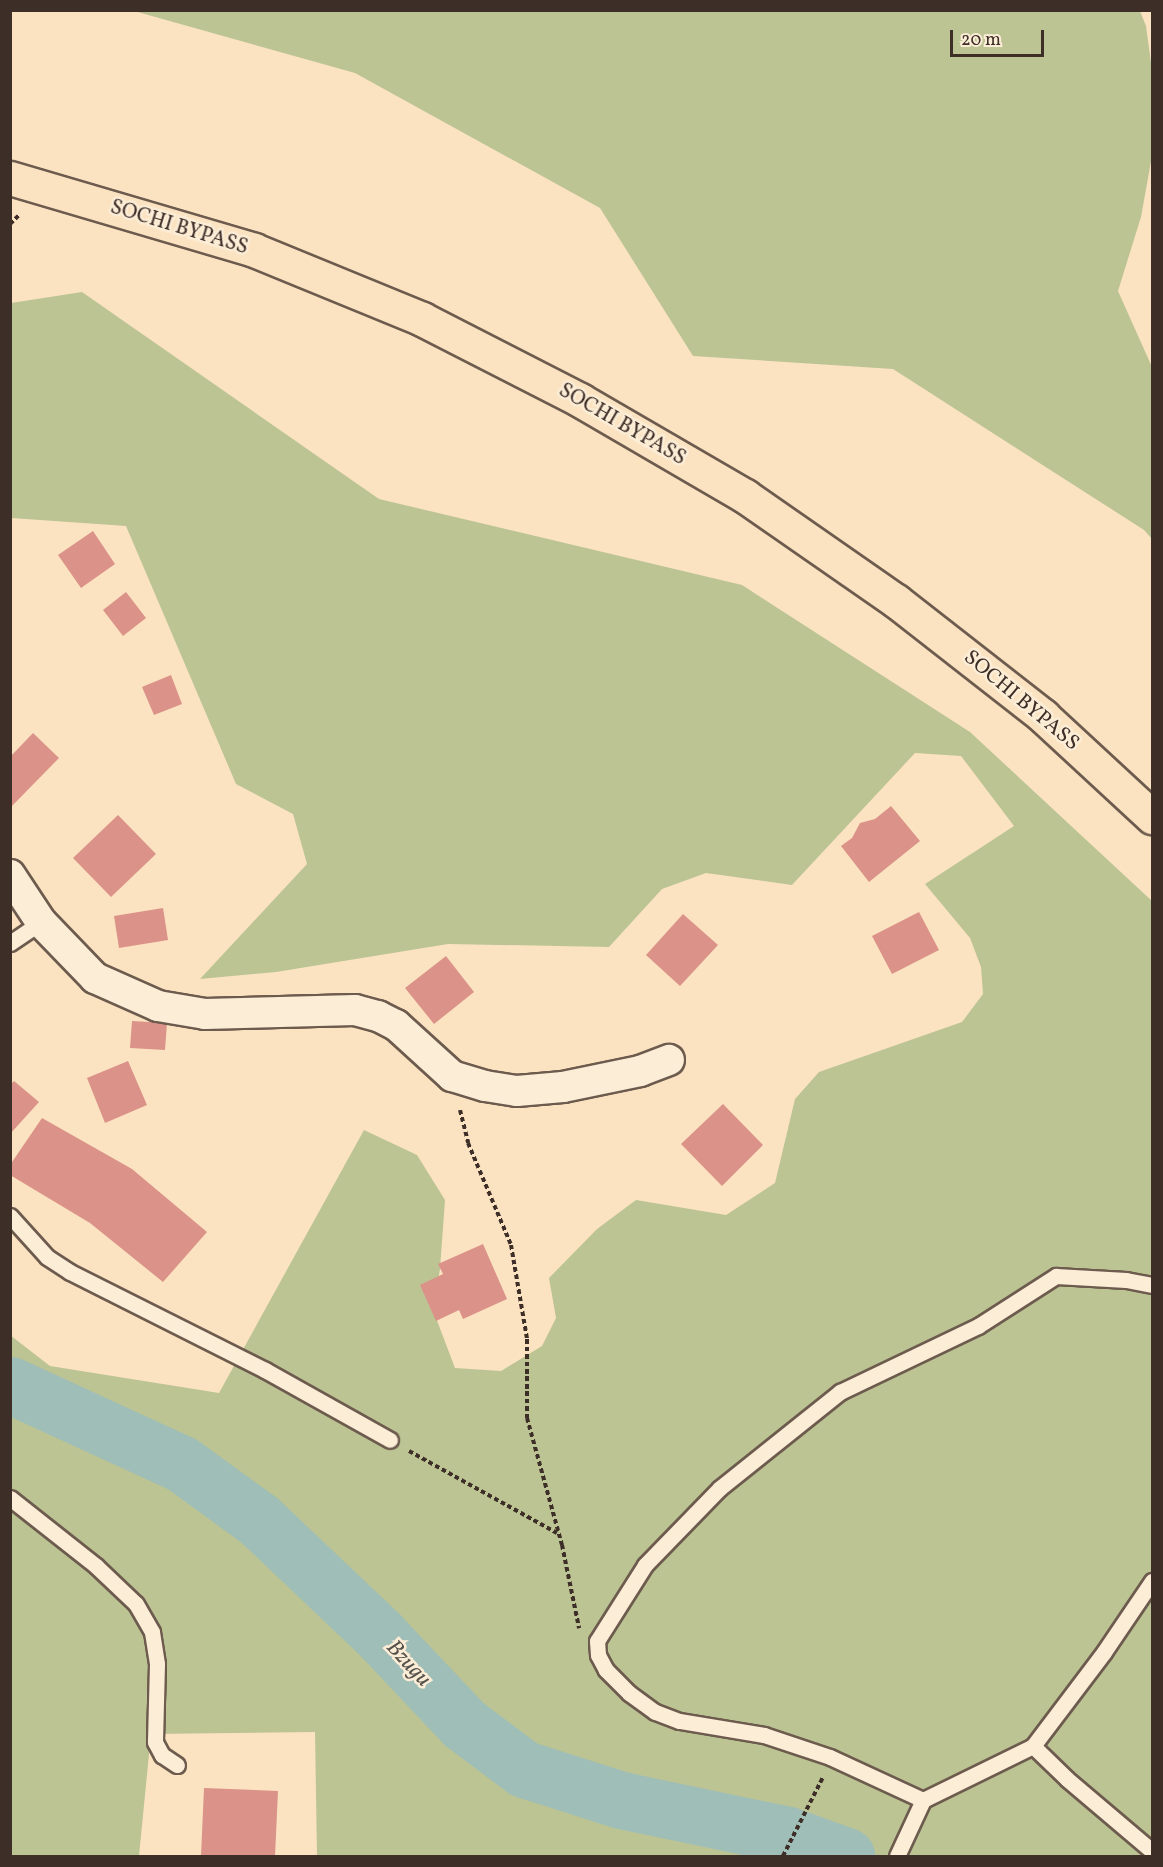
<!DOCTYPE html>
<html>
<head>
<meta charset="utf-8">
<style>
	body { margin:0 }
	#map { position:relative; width:1163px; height:1867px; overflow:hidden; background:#fbe3c1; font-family:Vollkorn,serif }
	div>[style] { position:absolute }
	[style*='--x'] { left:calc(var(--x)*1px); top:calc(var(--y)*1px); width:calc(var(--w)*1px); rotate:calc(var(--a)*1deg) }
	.green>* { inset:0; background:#bcc494 }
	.river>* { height:57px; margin:-28.5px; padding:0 28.5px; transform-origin:28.5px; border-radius:28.5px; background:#9fbeb7 }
	.building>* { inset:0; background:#db9288 }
	.path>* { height:4px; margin-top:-2px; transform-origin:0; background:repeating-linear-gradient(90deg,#3e2e28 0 4.5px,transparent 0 7.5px) }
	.roads { filter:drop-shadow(2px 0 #6d5b4e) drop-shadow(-2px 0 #6d5b4e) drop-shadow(0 2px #6d5b4e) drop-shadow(0 -2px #6d5b4e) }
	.lane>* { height:15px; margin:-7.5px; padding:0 7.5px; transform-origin:7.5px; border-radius:7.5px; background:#fcedd7 }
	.street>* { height:30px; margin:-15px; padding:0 15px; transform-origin:15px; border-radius:15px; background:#fcedd7 }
	.highway>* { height:33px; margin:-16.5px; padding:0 16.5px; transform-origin:16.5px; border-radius:16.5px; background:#fbe3c1 }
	span { translate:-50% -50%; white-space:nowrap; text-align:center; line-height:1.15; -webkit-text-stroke:5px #fcedd7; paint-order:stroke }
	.street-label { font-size:21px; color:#3e2e28 }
	.water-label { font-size:22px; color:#56524c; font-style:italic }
	.frame { position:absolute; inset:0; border:12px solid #3e2e28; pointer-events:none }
	.scale { position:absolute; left:950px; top:30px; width:94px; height:27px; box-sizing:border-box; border:3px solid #3e2e28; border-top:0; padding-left:8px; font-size:18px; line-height:21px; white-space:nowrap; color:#3e2e28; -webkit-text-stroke:4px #fcedd7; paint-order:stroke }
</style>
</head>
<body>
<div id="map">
	<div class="green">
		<i style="clip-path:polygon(134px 11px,1140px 11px,1146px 26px,1152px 70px,1152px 156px,1141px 217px,1118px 291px,1152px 367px,1152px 539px,1144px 530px,893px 369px,693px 356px,600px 208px,355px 73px)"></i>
		<i style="clip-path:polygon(82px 292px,379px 499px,742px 585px,970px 732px,1152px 901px,1152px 1856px,317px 1856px,315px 1732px,151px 1734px,139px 1856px,11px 1856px,10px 1335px,50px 1366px,219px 1393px,364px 1130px,417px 1155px,445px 1200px,440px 1269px,433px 1310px,455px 1368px,501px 1371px,542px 1346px,556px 1318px,549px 1278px,597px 1229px,636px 1200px,726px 1215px,775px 1183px,795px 1099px,819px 1072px,962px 1022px,983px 994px,981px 967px,970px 938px,925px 884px,1014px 826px,961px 756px,915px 753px,792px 885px,706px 873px,662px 889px,609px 947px,448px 944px,276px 972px,200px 979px,307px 864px,293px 814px,236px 784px,126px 526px,11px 518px,11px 303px)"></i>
	</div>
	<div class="river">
		<i style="--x:10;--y:1385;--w:189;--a:24.7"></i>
		<i style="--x:182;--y:1464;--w:95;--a:36"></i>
		<i style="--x:259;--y:1520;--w:166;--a:43.5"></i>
		<i style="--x:379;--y:1634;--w:124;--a:46.6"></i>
		<i style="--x:464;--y:1724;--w:75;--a:36.9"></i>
		<i style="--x:524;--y:1769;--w:102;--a:17.7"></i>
		<i style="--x:621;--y:1800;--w:171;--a:11.8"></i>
		<i style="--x:788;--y:1835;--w:62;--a:19.9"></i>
	</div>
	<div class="building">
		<i style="clip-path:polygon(93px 531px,115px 564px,81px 588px,58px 555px)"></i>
		<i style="clip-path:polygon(126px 592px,146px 618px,123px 636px,103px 610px)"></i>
		<i style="clip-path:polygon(171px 675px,182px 704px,154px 715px,142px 687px)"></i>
		<i style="clip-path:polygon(33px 733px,59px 758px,10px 808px,10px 757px)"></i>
		<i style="clip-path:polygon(891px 806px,920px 841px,869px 882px,841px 846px,852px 838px,860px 823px,875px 819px)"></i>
		<i style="clip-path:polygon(118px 815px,156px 854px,111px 897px,73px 858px)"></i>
		<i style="clip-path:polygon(163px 908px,168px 940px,119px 948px,114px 916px)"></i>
		<i style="clip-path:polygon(919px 912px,939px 950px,892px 974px,872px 936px)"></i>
		<i style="clip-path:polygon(683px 914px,718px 945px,680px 986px,646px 955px)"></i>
		<i style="clip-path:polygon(446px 956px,474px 992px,434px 1024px,405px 988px)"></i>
		<i style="clip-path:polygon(132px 1021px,167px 1023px,165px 1050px,130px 1048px)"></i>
		<i style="clip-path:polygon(128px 1061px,147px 1105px,105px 1123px,87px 1078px)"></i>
		<i style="clip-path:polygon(14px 1081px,39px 1102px,10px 1134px,10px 1085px)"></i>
		<i style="clip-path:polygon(723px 1104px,763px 1145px,722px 1186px,681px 1144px)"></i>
		<i style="clip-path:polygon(42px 1118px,132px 1169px,207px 1232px,163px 1282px,90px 1223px,10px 1175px,10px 1165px)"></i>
		<i style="clip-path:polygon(483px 1244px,507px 1299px,463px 1319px,459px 1310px,436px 1321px,420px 1285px,443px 1274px,438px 1264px)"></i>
		<i style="clip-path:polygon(204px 1788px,278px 1791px,275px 1856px,201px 1856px)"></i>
	</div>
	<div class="path">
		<i style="--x:10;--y:224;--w:13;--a:-45"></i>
		<i style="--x:460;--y:1110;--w:34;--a:76"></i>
		<i style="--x:468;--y:1143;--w:111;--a:67.1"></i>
		<i style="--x:511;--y:1245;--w:95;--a:80.3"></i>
		<i style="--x:527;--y:1339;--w:79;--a:90"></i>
		<i style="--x:527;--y:1418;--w:132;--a:74.6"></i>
		<i style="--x:562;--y:1545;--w:85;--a:78.4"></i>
		<i style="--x:409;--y:1451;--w:169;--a:29"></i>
		<i style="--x:783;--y:1856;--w:89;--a:-63.1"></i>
	</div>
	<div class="roads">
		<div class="lane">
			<i style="--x:10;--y:943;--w:37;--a:-34"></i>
			<i style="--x:10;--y:1216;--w:55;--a:47.9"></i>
			<i style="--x:47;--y:1257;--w:27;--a:33"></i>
			<i style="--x:70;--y:1272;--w:218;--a:26.7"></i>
			<i style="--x:265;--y:1370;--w:143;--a:29.2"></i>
			<i style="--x:10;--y:1498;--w:110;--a:38.3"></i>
			<i style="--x:96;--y:1566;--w:55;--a:43.5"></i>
			<i style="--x:136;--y:1604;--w:32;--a:60"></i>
			<i style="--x:152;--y:1632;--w:32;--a:81"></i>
			<i style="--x:157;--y:1664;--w:78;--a:91.5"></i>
			<i style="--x:155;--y:1742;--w:15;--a:62"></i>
			<i style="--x:162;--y:1755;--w:18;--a:34"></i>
			<i style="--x:1033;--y:1746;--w:47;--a:44.1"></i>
			<i style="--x:1067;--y:1779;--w:111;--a:40.3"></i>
			<i style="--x:923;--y:1800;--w:102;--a:-155.2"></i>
			<i style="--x:830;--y:1757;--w:70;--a:-161.6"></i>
			<i style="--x:764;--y:1735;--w:86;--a:-170.6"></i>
			<i style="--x:679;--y:1721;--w:26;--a:-159"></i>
			<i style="--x:655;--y:1712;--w:32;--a:-144"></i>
			<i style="--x:629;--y:1693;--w:33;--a:-135"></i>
			<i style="--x:606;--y:1670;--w:17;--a:-118"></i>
			<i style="--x:598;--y:1655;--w:14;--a:-94"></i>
			<i style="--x:597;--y:1641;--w:90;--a:-57.7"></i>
			<i style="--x:645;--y:1565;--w:107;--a:-45.8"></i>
			<i style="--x:720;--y:1488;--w:154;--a:-38.7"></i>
			<i style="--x:840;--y:1392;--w:153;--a:-25.6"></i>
			<i style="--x:978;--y:1326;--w:93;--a:-32.7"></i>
			<i style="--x:1056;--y:1276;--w:70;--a:3.3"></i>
			<i style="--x:1126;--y:1280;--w:26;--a:11"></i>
			<i style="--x:897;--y:1856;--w:62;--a:-65.1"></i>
			<i style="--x:923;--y:1800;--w:123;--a:-26.1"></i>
			<i style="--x:1033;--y:1746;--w:118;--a:-52.9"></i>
			<i style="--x:1104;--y:1652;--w:86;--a:-55.9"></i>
		</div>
		<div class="street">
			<i style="--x:10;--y:875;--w:56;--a:56.6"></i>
			<i style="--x:41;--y:922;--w:78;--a:46"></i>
			<i style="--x:95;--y:978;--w:69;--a:24"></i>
			<i style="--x:158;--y:1006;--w:48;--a:9.7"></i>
			<i style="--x:205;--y:1014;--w:150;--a:-1.5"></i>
			<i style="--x:355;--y:1010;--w:24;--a:15"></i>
			<i style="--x:378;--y:1016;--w:20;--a:27"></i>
			<i style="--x:396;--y:1025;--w:76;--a:42.3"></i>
			<i style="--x:452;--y:1076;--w:34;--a:17"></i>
			<i style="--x:485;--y:1086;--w:32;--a:9"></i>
			<i style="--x:517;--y:1091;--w:46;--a:-5"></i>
			<i style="--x:563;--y:1087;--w:79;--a:-11.7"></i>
			<i style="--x:640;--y:1071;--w:31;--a:-21"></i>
		</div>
		<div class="highway">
			<i style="--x:10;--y:178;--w:254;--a:16.4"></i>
			<i style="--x:254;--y:250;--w:182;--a:22.3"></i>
			<i style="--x:422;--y:319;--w:178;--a:27.1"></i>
			<i style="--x:580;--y:400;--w:191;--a:30.2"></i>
			<i style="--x:745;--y:496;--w:184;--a:34.8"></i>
			<i style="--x:896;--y:601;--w:187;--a:38"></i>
			<i style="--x:1043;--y:716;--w:149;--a:42.8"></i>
		</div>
	</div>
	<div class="street-label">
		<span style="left:179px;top:228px;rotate:17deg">SOCHI BYPASS</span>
		<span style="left:622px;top:425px;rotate:30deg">SOCHI BYPASS</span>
		<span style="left:1021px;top:701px;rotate:40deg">SOCHI BYPASS</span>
	</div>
	<div class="water-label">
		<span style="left:408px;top:1664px;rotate:47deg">Bzugu</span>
	</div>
	<div class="frame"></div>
	<div class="scale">20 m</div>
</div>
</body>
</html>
